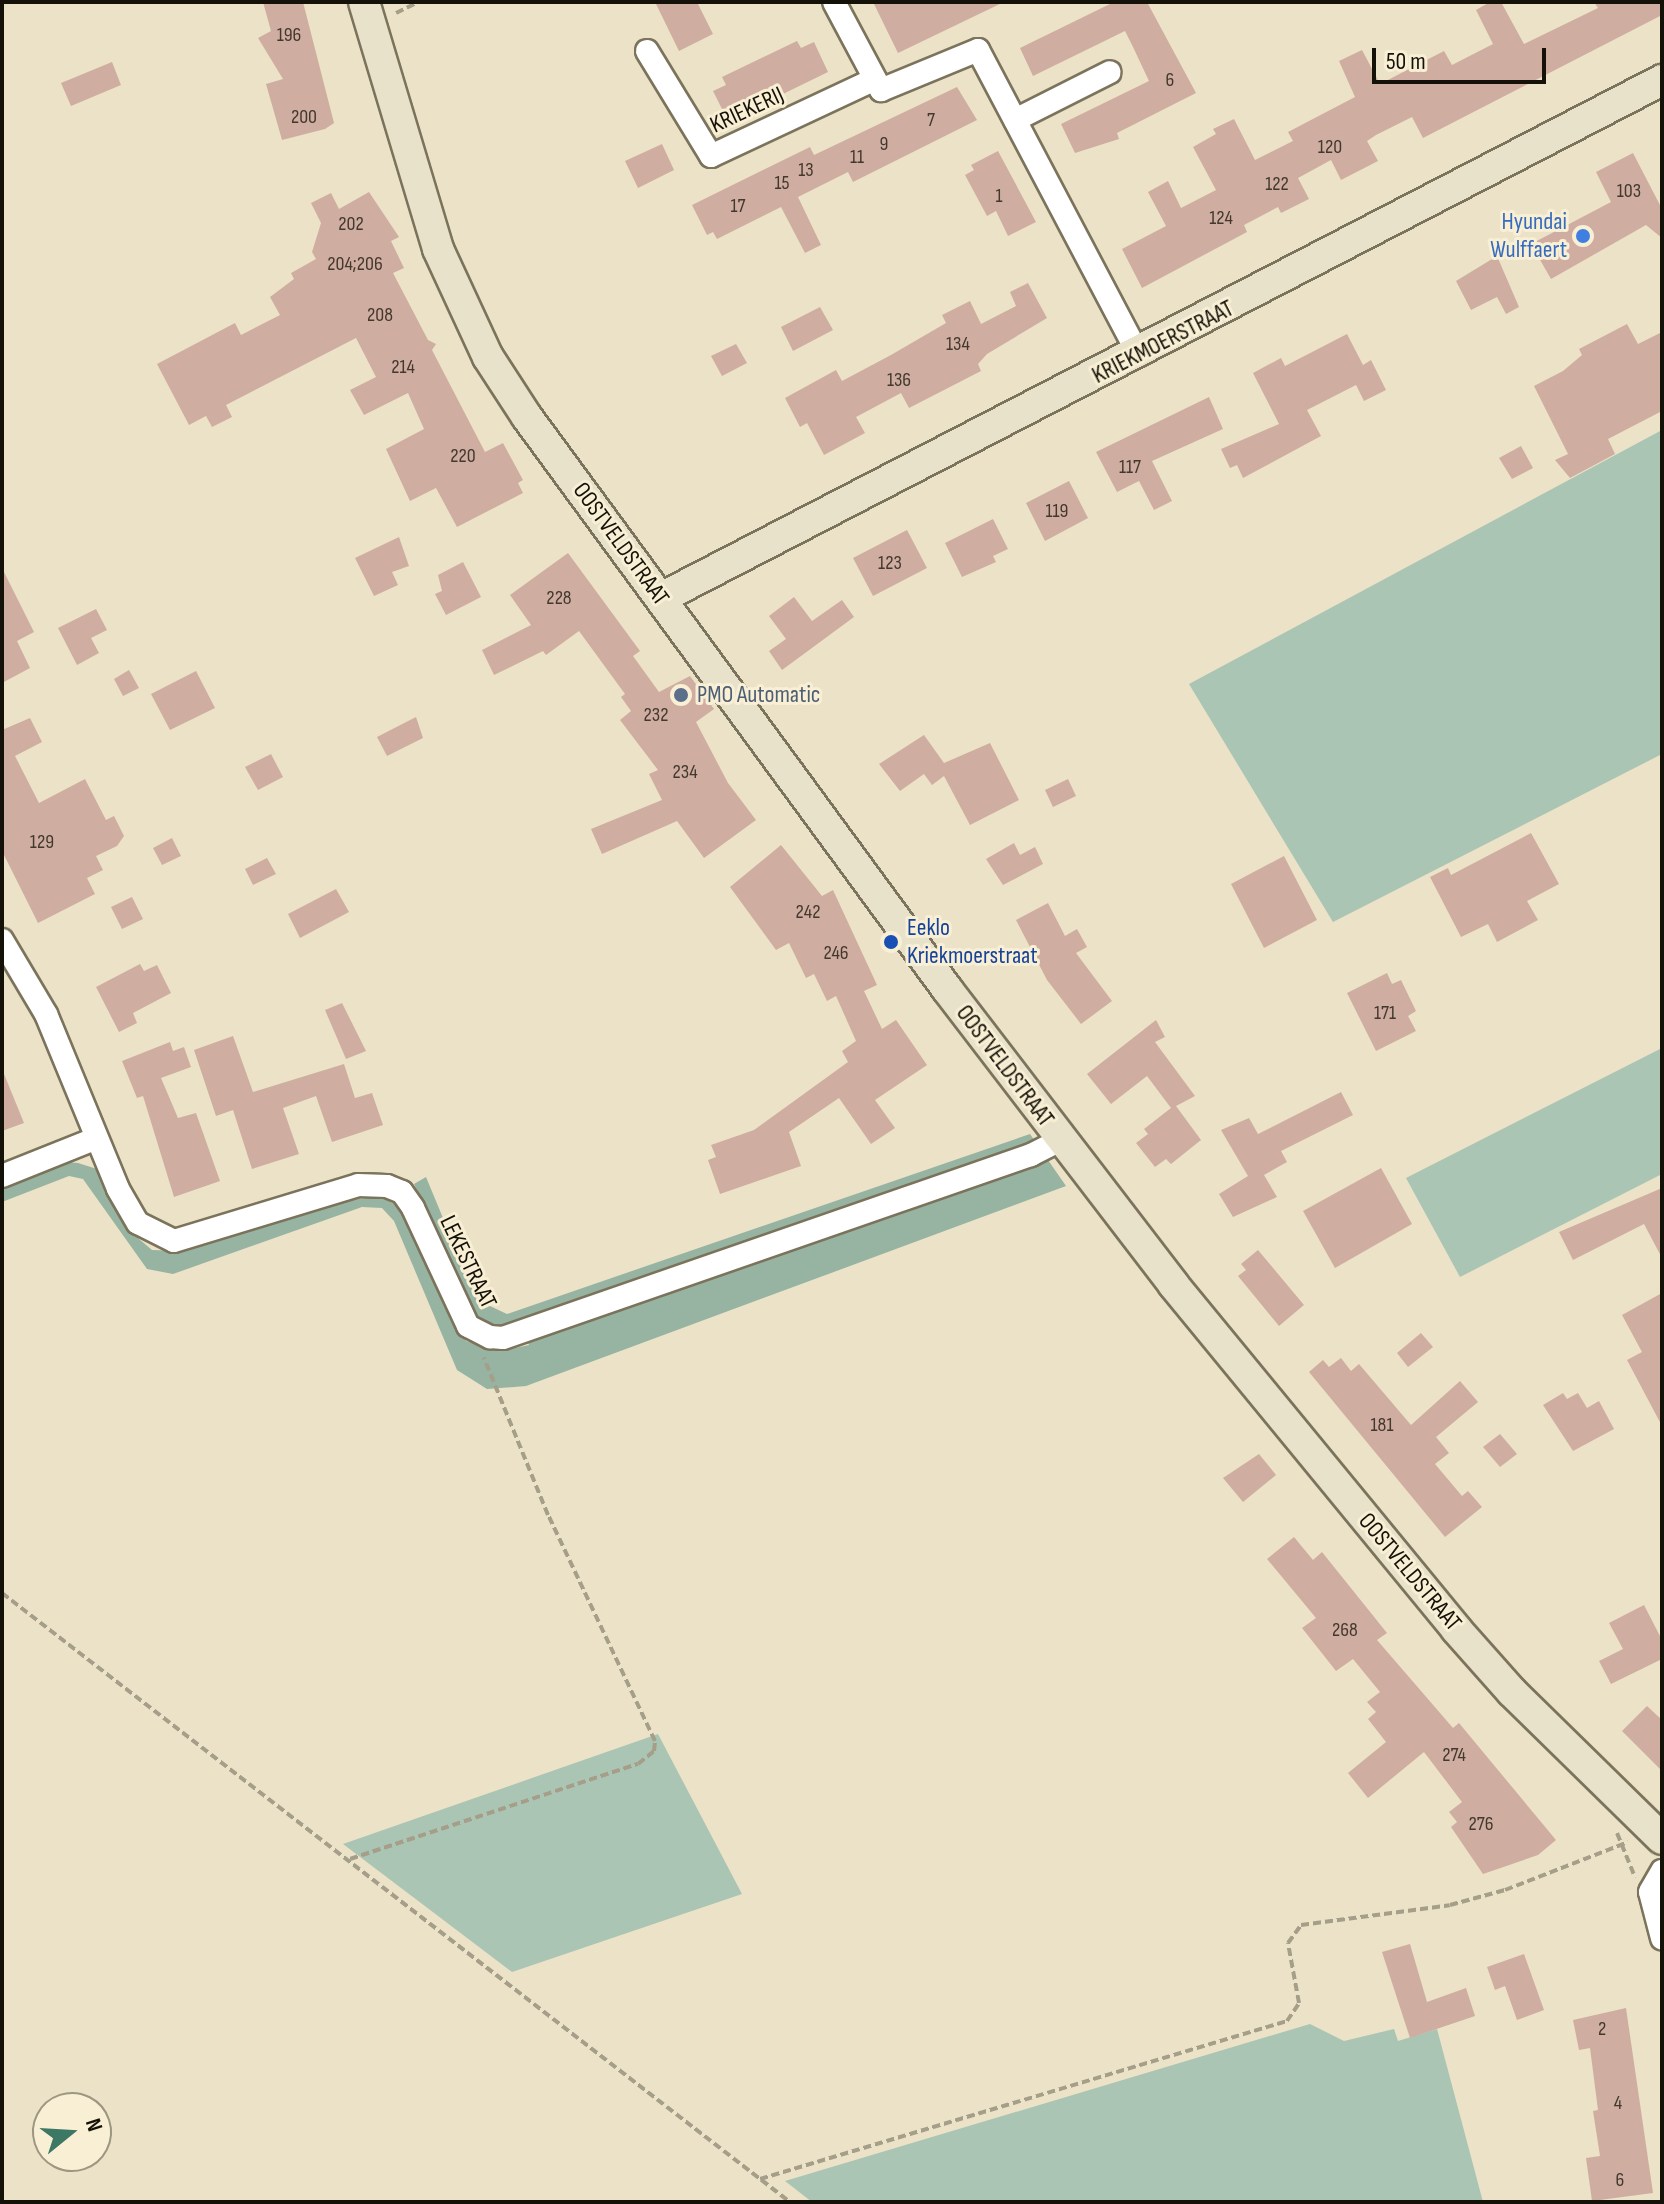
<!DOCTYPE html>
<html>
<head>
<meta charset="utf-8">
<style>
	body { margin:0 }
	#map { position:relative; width:1664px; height:2204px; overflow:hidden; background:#ebe2c7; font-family:"Sofia Sans Condensed",sans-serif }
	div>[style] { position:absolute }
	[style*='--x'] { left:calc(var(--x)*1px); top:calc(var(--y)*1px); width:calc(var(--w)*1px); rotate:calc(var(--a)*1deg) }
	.green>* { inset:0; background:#aac5b3 }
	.forest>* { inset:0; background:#96b4a1 }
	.building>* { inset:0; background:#cfaea1 }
	.path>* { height:4px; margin-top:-2px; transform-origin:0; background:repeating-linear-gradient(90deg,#a59e89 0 8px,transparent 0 12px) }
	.roads { filter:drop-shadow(2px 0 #7b735b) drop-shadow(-2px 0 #7b735b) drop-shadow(0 2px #7b735b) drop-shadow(0 -2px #7b735b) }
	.street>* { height:22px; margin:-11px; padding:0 11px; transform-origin:11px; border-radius:11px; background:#fff }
	.secondary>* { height:30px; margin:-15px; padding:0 15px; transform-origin:15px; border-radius:15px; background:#e9e2cb }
	.dots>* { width:22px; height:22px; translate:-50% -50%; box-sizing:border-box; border:4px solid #f8efd4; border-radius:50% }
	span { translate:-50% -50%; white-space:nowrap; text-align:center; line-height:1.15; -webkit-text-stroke:6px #f8efd4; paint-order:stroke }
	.number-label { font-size:20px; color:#43382e }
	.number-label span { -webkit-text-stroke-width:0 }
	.street-label { font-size:24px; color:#141108 }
	.shop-label { font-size:24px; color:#366cbe }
	.right { translate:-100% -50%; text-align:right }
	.service-label { font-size:24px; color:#4e5e75 }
	.left { translate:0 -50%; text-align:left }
	.transit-label { font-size:24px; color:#164399 }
	.frame { position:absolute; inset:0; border:4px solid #141108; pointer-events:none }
	.north { position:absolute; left:32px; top:2092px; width:80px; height:80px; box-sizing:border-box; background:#f8efd4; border:2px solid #9d9682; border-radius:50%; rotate:72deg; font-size:22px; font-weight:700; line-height:32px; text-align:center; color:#141108 }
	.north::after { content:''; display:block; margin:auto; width:28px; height:36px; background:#3c7863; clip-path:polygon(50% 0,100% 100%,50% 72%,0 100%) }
	.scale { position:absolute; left:1372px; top:48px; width:174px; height:36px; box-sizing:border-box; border:4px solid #141108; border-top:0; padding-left:10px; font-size:24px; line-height:28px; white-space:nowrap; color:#141108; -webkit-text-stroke:6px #f8efd4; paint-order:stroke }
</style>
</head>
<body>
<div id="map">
	<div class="green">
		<i style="clip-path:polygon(1662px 430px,1662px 754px,1333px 922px,1189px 684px)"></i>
		<i style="clip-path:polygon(1662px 1048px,1662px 1174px,1460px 1277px,1406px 1178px)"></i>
		<i style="clip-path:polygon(658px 1734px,742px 1894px,512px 1972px,343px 1844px)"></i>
		<i style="clip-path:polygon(1310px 2024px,1344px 2041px,1394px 2029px,1398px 2041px,1437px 2029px,1483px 2202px,812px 2202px,785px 2181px)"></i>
	</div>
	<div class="forest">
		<i style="clip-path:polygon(1030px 1134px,1066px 1186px,526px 1386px,487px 1389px,457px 1370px,394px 1221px,382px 1208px,362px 1207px,173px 1274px,147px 1269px,83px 1179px,69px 1176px,2px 1202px,2px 1187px,66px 1162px,78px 1163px,97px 1169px,139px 1239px,152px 1250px,181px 1251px,320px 1206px,380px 1195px,403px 1210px,466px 1341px,501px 1351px,529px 1345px,521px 1327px,507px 1331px,476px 1317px,414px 1184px,426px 1177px,477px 1300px,507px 1314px)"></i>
	</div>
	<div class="building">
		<i style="clip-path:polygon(263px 2px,303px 2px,334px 123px,325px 129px,282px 140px,266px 84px,283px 79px,258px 38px,271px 31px)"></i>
		<i style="clip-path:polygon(655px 2px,697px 2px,713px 34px,679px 51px)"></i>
		<i style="clip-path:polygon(873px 2px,1004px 2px,898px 53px)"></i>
		<i style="clip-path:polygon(1114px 2px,1147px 2px,1196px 93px,1117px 133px,1119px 139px,1075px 153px,1061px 124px,1149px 81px,1133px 47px,1125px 31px,1033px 76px,1020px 48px)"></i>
		<i style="clip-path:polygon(1490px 2px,1501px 2px,1524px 44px,1598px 8px,1594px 2px,1662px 2px,1662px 15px,1423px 138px,1412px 117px,1376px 135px,1367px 141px,1378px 161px,1341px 180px,1331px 160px,1298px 178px,1309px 199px,1281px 213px,1278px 207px,1244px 225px,1247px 232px,1142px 288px,1122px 249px,1166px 226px,1148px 192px,1168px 181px,1181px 208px,1216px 190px,1193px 147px,1216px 134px,1213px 129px,1234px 119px,1255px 160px,1293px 141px,1288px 132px,1355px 97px,1339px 61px,1362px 50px,1380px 84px,1444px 51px,1452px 65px,1493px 44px,1476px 10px)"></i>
		<i style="clip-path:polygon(797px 41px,801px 48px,814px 42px,828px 72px,728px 121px,713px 91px,726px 85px,722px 77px)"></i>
		<i style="clip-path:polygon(112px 62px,121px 85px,71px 106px,61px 83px)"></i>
		<i style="clip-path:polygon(957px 87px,977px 120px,853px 182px,848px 172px,798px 197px,821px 245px,805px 253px,781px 207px,717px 239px,713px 232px,707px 235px,692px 205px,810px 147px,814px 155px)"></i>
		<i style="clip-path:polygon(662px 144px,674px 170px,638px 188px,625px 161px)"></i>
		<i style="clip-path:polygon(998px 151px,1036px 222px,1008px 236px,996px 211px,987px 216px,965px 175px,974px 170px,971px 165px)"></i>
		<i style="clip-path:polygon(1633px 153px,1662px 209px,1662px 238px,1646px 225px,1551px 279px,1531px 244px,1611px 202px,1596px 172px)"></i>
		<i style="clip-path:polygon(369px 192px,399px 237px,391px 241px,404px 268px,393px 273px,428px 340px,436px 344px,432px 350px,485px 452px,503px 443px,523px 480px,518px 483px,523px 493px,457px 527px,436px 488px,410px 501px,386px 449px,424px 429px,408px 393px,364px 415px,350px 390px,376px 377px,356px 338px,226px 405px,232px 417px,212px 427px,206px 416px,189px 425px,157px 364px,235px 323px,241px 335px,280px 315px,270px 297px,294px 279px,291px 273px,316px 259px,312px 252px,321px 223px,311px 203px,331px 193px,339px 209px)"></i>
		<i style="clip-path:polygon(1497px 256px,1519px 307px,1506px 314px,1497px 297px,1471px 310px,1456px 281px)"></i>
		<i style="clip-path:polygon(1028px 283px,1047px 318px,987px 354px,978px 364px,981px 371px,909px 408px,901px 393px,856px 417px,865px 433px,824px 455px,807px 423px,800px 427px,785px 398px,836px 370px,842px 381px,891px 355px,946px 323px,942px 315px,970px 301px,981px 324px,1016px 306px,1010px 292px)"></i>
		<i style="clip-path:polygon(820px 307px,833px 330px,793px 351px,781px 327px)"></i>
		<i style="clip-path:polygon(1627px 324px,1638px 344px,1662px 332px,1662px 411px,1608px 439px,1615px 454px,1570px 478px,1555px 460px,1568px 454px,1534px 386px,1563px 371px,1582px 355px,1579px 349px)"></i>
		<i style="clip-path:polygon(1347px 334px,1363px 365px,1371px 360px,1386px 390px,1364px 401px,1356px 385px,1307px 410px,1321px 436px,1243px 478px,1237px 465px,1230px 468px,1221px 449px,1279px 424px,1253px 373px,1281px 358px,1285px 366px)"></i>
		<i style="clip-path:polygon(736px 344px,747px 363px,722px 376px,711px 356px)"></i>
		<i style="clip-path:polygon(1209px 397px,1223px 429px,1152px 461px,1172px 501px,1154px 510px,1139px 481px,1117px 492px,1096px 452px)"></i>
		<i style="clip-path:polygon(1521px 446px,1533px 468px,1512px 479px,1499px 458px)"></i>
		<i style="clip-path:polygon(1069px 481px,1088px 518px,1045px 541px,1026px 503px)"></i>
		<i style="clip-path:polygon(993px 519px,1008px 549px,993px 556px,996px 562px,962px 577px,945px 543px)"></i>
		<i style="clip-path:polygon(907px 530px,927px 568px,873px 596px,853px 558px)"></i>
		<i style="clip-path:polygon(399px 537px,409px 566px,392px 572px,398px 585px,374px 596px,355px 558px)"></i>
		<i style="clip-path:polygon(568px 553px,640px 651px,633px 656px,659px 692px,690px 676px,714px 709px,696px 722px,728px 783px,756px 820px,704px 858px,677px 821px,602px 854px,591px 829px,662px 800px,649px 774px,658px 770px,620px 720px,631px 711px,621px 697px,625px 694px,579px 631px,546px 655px,543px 651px,494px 675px,482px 650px,531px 625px,510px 595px)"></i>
		<i style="clip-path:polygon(463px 562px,481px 597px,446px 615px,435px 594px,442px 591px,438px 575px)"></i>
		<i style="clip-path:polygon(2px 568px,34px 632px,17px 641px,30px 668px,2px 683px)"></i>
		<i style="clip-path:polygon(794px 597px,812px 621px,842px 600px,854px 617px,782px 670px,769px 651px,786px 639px,769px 616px)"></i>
		<i style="clip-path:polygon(96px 609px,107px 630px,91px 638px,99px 653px,77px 665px,58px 628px)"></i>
		<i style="clip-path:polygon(129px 670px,139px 688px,123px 696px,114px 679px)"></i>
		<i style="clip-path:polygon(196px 671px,215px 708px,170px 730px,151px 694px)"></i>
		<i style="clip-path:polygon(416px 717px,423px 738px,387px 756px,377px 737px)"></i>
		<i style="clip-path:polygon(30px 718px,42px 742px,15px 756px,39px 803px,85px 779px,106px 820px,114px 816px,124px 836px,117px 846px,96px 856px,103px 870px,87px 878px,95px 894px,38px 923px,2px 851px,2px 730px)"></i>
		<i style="clip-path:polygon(924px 735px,944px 763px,990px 743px,1019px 800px,970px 825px,944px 776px,932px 785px,924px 774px,900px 791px,879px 764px)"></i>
		<i style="clip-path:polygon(271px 754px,283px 777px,258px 790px,245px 767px)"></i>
		<i style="clip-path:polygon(1068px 779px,1076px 796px,1053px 807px,1045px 790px)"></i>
		<i style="clip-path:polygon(1531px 833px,1559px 884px,1527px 901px,1538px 920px,1497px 942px,1488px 924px,1461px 937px,1430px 877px,1448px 868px,1451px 875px)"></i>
		<i style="clip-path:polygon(172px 838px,181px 856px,162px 865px,153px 848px)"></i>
		<i style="clip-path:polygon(1014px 843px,1020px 855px,1035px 847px,1043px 864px,1003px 885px,986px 859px)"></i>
		<i style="clip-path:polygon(781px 845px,822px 896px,833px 890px,877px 985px,864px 991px,882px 1029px,896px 1020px,927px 1065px,875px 1100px,895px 1128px,871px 1144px,839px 1098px,789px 1132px,801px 1166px,720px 1194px,708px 1160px,716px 1157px,711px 1145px,754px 1130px,848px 1062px,842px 1051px,856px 1041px,836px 996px,827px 1001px,814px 974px,806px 978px,789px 943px,776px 950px,730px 887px)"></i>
		<i style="clip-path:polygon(1284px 856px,1317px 920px,1264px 948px,1231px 884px)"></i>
		<i style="clip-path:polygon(267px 858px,276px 874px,253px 885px,245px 869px)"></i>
		<i style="clip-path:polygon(336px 889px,349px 912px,300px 938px,288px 914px)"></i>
		<i style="clip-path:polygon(132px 897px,143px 919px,122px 929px,111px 907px)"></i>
		<i style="clip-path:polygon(1048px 903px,1065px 936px,1077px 929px,1087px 947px,1076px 953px,1112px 1001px,1081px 1024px,1047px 980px,1016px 920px)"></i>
		<i style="clip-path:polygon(140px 964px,144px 971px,157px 965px,171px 993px,133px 1013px,137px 1023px,119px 1032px,96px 987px)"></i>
		<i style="clip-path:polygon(1387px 973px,1392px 984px,1401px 980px,1416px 1011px,1408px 1016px,1416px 1031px,1376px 1051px,1347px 993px)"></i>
		<i style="clip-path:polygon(342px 1003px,366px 1051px,346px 1059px,325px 1010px)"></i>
		<i style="clip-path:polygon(1156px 1020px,1165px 1037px,1155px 1042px,1195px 1096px,1176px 1106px,1201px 1140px,1171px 1164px,1166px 1159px,1155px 1167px,1136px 1143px,1148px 1134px,1144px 1129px,1171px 1108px,1147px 1076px,1111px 1104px,1087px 1074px)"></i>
		<i style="clip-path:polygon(233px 1036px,253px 1092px,344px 1064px,355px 1098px,372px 1093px,383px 1125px,332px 1142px,316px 1096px,283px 1108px,299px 1154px,252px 1169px,233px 1110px,216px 1116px,194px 1050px)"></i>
		<i style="clip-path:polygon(170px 1042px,173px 1051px,184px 1047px,191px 1067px,161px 1078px,178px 1118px,196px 1113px,220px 1181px,174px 1197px,143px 1096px,137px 1098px,122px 1061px)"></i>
		<i style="clip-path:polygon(2px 1069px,24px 1123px,2px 1131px)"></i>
		<i style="clip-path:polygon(1341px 1092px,1353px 1115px,1281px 1151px,1287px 1162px,1264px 1175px,1277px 1197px,1233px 1217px,1219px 1194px,1248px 1176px,1221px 1130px,1249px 1118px,1258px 1134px)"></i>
		<i style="clip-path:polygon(1381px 1168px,1412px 1224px,1335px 1268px,1303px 1211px)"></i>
		<i style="clip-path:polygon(1662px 1188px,1662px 1258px,1644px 1224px,1573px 1260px,1559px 1232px)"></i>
		<i style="clip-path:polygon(1258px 1250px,1304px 1305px,1279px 1326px,1238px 1276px,1246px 1270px,1241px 1264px)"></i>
		<i style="clip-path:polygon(1662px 1293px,1662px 1426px,1627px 1360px,1642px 1352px,1622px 1315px)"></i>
		<i style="clip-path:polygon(1421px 1333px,1433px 1347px,1408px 1367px,1397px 1353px)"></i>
		<i style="clip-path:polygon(1341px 1358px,1351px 1371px,1359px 1364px,1411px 1425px,1460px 1381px,1478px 1402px,1436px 1437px,1449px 1453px,1435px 1464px,1462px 1496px,1468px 1491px,1482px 1507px,1445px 1537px,1309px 1372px,1323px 1360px,1329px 1367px)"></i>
		<i style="clip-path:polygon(1563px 1393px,1567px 1399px,1578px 1393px,1587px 1408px,1599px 1401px,1614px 1429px,1573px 1451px,1543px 1405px)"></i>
		<i style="clip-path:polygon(1500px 1434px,1517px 1454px,1500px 1467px,1483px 1447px)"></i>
		<i style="clip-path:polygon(1259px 1454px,1276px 1475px,1243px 1502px,1223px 1478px)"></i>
		<i style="clip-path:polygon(1294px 1537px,1313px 1560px,1322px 1552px,1387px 1633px,1377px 1640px,1453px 1728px,1459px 1723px,1556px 1840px,1538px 1855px,1483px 1874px,1451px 1827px,1457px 1822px,1449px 1812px,1462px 1802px,1424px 1752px,1368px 1798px,1348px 1773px,1386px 1742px,1368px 1719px,1376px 1712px,1367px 1702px,1380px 1692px,1353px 1659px,1336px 1671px,1302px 1628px,1316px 1618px,1267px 1559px)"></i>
		<i style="clip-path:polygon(1644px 1605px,1662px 1640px,1662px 1659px,1611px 1684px,1599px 1661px,1623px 1649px,1609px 1623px)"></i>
		<i style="clip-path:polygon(1647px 1706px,1662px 1720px,1662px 1771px,1622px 1731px)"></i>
		<i style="clip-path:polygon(1410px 1944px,1427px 2002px,1466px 1988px,1475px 2016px,1410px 2038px,1382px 1952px)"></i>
		<i style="clip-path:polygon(1524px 1954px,1544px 2010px,1517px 2020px,1505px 1986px,1495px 1990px,1487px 1967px)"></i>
		<i style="clip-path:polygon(1626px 2008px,1653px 2193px,1592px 2201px,1586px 2158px,1600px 2156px,1593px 2111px,1598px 2110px,1590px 2048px,1579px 2050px,1573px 2020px)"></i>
	</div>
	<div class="path">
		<i style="--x:396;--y:13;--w:25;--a:-26"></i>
		<i style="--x:2;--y:1593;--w:996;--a:37.7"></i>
		<i style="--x:1617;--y:1833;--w:48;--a:67.8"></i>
		<i style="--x:350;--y:1859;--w:303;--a:-18.3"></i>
		<i style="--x:638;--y:1764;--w:21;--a:-39"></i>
		<i style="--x:654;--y:1751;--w:10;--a:-84"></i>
		<i style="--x:655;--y:1741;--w:250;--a:-115.3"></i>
		<i style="--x:548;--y:1515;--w:170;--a:-112.2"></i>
		<i style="--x:760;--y:2179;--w:550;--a:-16.69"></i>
		<i style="--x:1287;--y:2021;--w:22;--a:-56"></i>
		<i style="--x:1299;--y:2003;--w:61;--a:-100.4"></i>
		<i style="--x:1288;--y:1943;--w:22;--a:-54"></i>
		<i style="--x:1301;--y:1925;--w:150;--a:-7.6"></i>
		<i style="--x:1450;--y:1905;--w:57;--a:-15.3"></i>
		<i style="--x:1505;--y:1890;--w:132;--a:-21.3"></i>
	</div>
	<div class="roads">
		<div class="street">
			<i style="--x:834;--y:2;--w:100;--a:61.9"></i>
			<i style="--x:881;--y:90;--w:105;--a:-22.4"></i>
			<i style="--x:978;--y:50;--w:345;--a:62.2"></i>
			<i style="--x:647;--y:51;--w:123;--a:58.6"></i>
			<i style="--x:711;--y:156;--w:179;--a:-25.1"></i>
			<i style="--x:1015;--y:120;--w:106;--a:-26.8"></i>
			<i style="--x:2;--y:940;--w:86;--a:59.3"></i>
			<i style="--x:46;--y:1014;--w:189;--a:67.6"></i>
			<i style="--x:118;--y:1189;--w:39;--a:60"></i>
			<i style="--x:138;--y:1223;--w:40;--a:26.6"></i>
			<i style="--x:174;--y:1241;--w:192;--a:-16.9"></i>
			<i style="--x:358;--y:1185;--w:29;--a:2"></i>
			<i style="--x:387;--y:1186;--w:16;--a:22"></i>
			<i style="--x:402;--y:1192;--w:19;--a:55"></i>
			<i style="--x:413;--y:1208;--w:130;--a:65"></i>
			<i style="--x:468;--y:1326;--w:25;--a:27"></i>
			<i style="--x:490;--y:1337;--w:13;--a:4"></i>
			<i style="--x:503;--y:1338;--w:559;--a:-19.12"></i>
			<i style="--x:1031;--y:1155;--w:33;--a:-27"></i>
			<i style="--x:2;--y:1176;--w:102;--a:-21.8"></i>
			<i style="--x:1662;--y:1871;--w:24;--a:120"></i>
			<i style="--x:1650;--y:1892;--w:48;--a:75.4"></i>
		</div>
		<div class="secondary">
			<i style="--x:364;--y:2;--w:258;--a:73.3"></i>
			<i style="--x:438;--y:249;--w:119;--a:65.2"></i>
			<i style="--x:488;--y:357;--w:72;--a:57"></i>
			<i style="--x:527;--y:417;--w:710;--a:53.71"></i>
			<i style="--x:947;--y:989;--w:372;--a:52.5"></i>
			<i style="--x:1173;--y:1284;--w:446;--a:50.6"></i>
			<i style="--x:1456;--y:1629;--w:84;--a:48.4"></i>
			<i style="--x:1512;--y:1692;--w:210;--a:44.4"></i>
			<i style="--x:661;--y:598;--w:1127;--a:-27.36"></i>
		</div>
	</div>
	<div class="dots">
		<i style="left:1583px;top:236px;background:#3f7fe0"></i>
		<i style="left:681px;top:695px;background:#5c6f8a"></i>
		<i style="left:891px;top:942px;background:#1a4fb4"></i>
	</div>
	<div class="number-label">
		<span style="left:289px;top:35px">196</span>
		<span style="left:1170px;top:80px">6</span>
		<span style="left:304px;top:117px">200</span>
		<span style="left:931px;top:120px">7</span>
		<span style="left:884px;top:144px">9</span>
		<span style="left:1330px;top:147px">120</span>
		<span style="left:857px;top:157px">11</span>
		<span style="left:806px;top:170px">13</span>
		<span style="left:782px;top:183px">15</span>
		<span style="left:1277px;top:184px">122</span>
		<span style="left:1629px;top:191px">103</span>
		<span style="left:999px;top:196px">1</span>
		<span style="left:738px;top:206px">17</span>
		<span style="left:1221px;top:218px">124</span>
		<span style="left:351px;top:224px">202</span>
		<span style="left:355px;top:264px">204;206</span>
		<span style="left:380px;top:315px">208</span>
		<span style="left:958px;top:344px">134</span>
		<span style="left:403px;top:367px">214</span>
		<span style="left:899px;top:380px">136</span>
		<span style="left:463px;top:456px">220</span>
		<span style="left:1130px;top:467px">117</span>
		<span style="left:1057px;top:511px">119</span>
		<span style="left:890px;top:563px">123</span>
		<span style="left:559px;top:598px">228</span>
		<span style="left:656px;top:715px">232</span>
		<span style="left:685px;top:772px">234</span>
		<span style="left:42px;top:842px">129</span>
		<span style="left:808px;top:912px">242</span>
		<span style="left:836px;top:953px">246</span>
		<span style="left:1385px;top:1013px">171</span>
		<span style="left:1382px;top:1425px">181</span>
		<span style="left:1345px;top:1630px">268</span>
		<span style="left:1454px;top:1755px">274</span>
		<span style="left:1481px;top:1824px">276</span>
		<span style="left:1602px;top:2029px">2</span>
		<span style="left:1618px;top:2103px">4</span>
		<span style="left:1620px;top:2180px">6</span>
	</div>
	<div class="street-label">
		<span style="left:747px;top:110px;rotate:-25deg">KRIEKERIJ</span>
		<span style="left:1163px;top:342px;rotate:-27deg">KRIEKMOERSTRAAT</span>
		<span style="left:621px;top:544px;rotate:54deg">OOSTVELDSTRAAT</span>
		<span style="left:1005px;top:1066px;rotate:53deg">OOSTVELDSTRAAT</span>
		<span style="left:468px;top:1262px;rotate:64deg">LEKESTRAAT</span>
		<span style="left:1410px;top:1572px;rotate:50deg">OOSTVELDSTRAAT</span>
	</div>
	<div class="shop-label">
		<span class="right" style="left:1567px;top:236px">Hyundai<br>Wulffaert</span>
	</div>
	<div class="service-label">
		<span class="left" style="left:697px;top:695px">PMO Automatic</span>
	</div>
	<div class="transit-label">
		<span class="left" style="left:907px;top:942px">Eeklo<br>Kriekmoerstraat</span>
	</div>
	<div class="frame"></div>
	<div class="north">N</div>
	<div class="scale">50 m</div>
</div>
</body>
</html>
